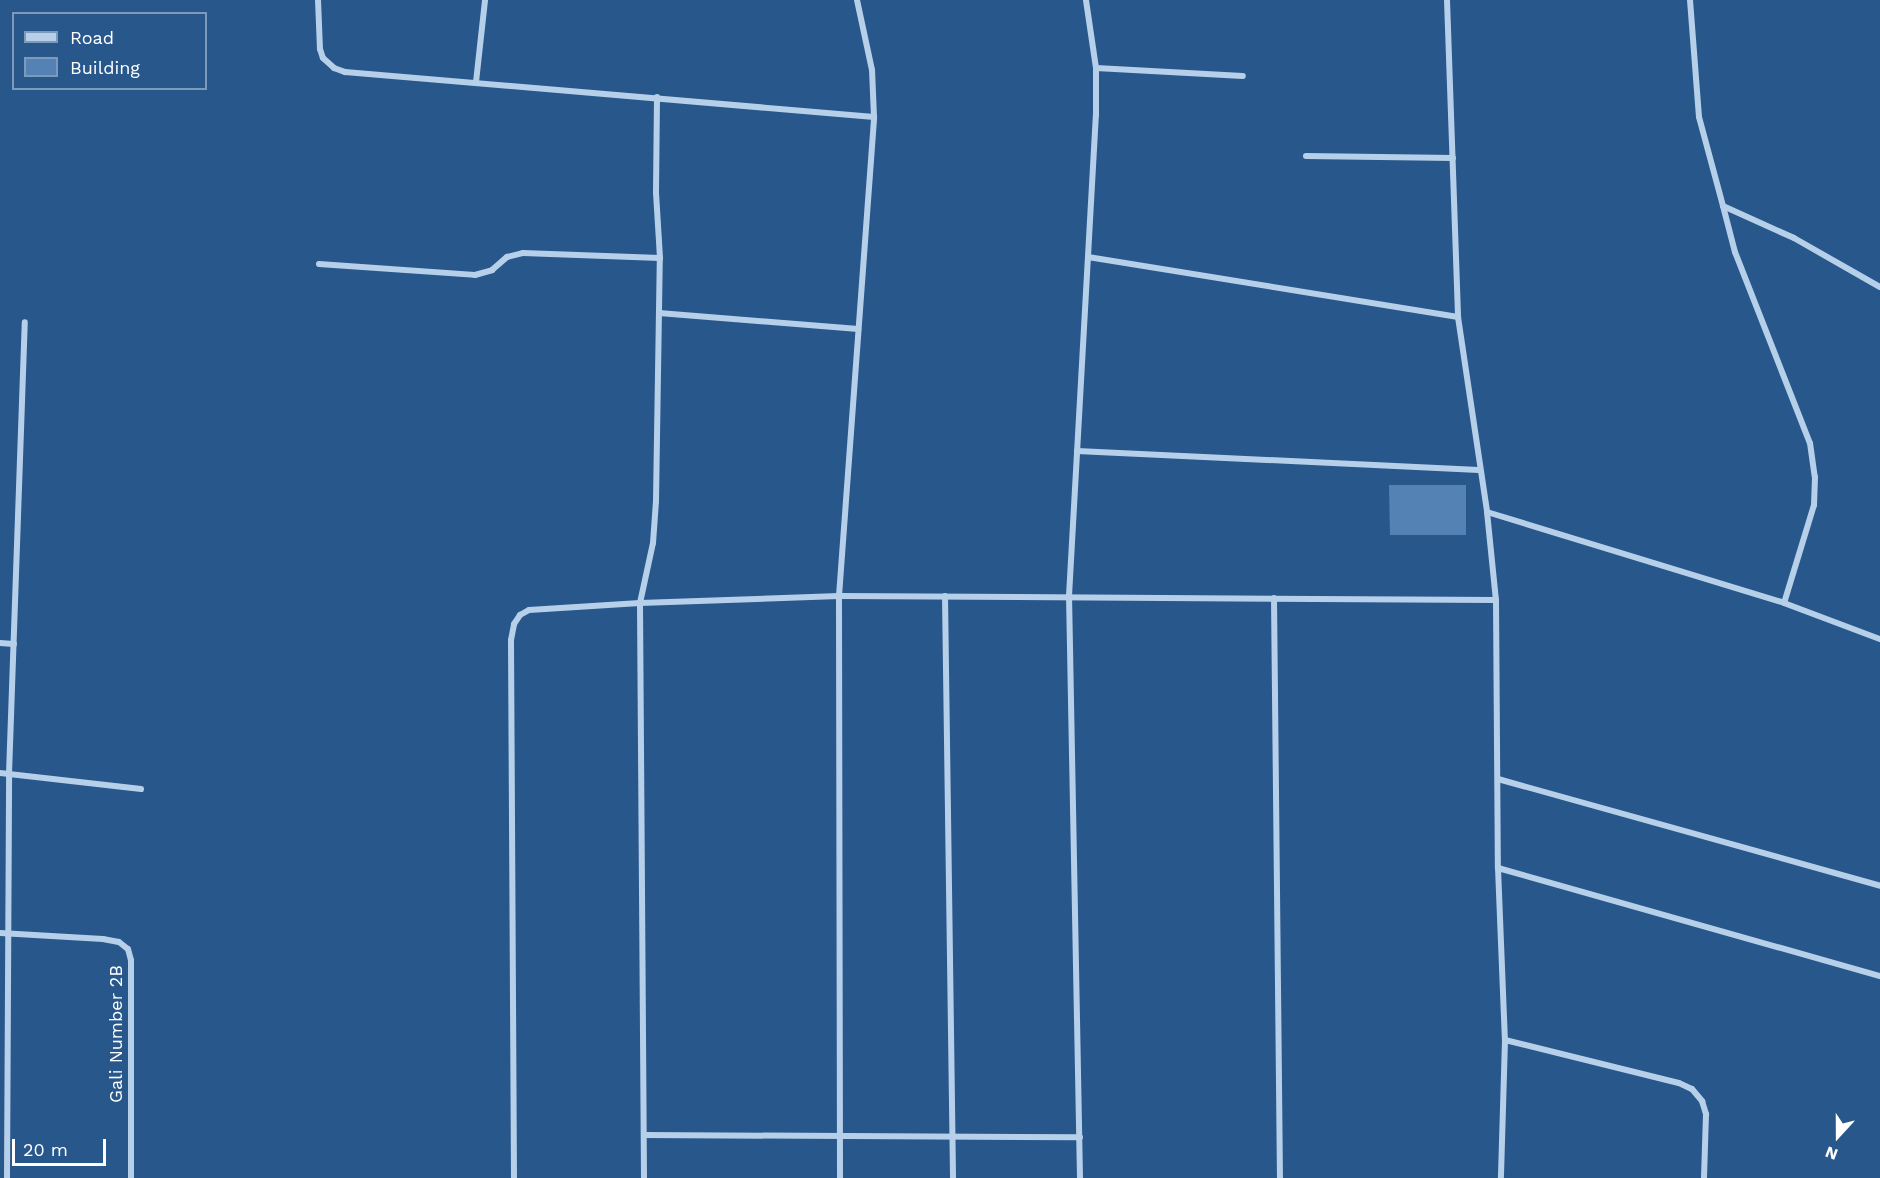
<!DOCTYPE html>
<html>
<head>
<meta charset="utf-8">
<style>
	body { margin:0 }
	#map { position:relative; width:1880px; height:1178px; overflow:hidden; background:#28578c; font-family:"Work Sans",sans-serif }
	div>[style] { position:absolute }
	[style*='--x'] { left:calc(var(--x)*1px); top:calc(var(--y)*1px); width:calc(var(--w)*1px); rotate:calc(var(--a)*1deg) }
	.building>* { inset:0; background:#5582b4 }
	.minor>* { height:6px; margin:-3px; padding:0 3px; transform-origin:3px; border-radius:3px; background:#b7d0ea }
	span { translate:-50% -50%; white-space:nowrap; text-align:center; line-height:1.15; -webkit-text-stroke:5px #28578c; paint-order:stroke }
	.street-label { font-size:18px; color:#fff }
	.legend { position:absolute; left:12px; top:12px; width:195px; height:78px; box-sizing:border-box; background:#28578c; border:2px solid #7e9aba; margin:0; padding:8px 10px; list-style:none; font-size:18px; color:#fff }
	.legend li { display:flex; align-items:center; gap:12px; height:30px }
	.legend b { width:30px; border:2px solid #7e9aba }
	.north { position:absolute; left:1808px; top:1106px; width:60px; height:60px; -webkit-text-stroke:4px #28578c; paint-order:stroke; rotate:201deg; font-size:16px; font-weight:700; line-height:24px; text-align:center; color:#fff }
	.north::after { content:''; display:block; margin:auto; width:21px; height:27px; background:#fff; clip-path:polygon(50% 0,100% 100%,50% 72%,0 100%) }
	.scale { position:absolute; left:12px; top:1139px; width:94px; height:27px; box-sizing:border-box; border:3px solid #fff; border-top:0; padding-left:8px; font-size:18px; line-height:21px; white-space:nowrap; color:#fff; -webkit-text-stroke:4px #28578c; paint-order:stroke }
</style>
</head>
<body>
<div id="map">
	<div class="building">
		<i style="clip-path:polygon(1389px 485px,1466px 485px,1466px 535px,1390px 535px)"></i>
	</div>
	<div class="minor">
		<i style="--x:318;--y:0;--w:49;--a:87.7"></i>
		<i style="--x:320;--y:49;--w:9;--a:72"></i>
		<i style="--x:323;--y:58;--w:15;--a:42"></i>
		<i style="--x:334;--y:68;--w:12;--a:20"></i>
		<i style="--x:345;--y:72;--w:531;--a:4.86"></i>
		<i style="--x:1447;--y:0;--w:317;--a:88"></i>
		<i style="--x:1458;--y:317;--w:197;--a:81.5"></i>
		<i style="--x:1487;--y:512;--w:88;--a:84.2"></i>
		<i style="--x:1496;--y:600;--w:268;--a:89.6"></i>
		<i style="--x:1498;--y:868;--w:172;--a:87.7"></i>
		<i style="--x:1505;--y:1040;--w:138;--a:91.7"></i>
		<i style="--x:1690;--y:0;--w:117;--a:85.6"></i>
		<i style="--x:1699;--y:117;--w:92;--a:74.9"></i>
		<i style="--x:1723;--y:206;--w:48;--a:75.4"></i>
		<i style="--x:1735;--y:252;--w:205;--a:68.6"></i>
		<i style="--x:1810;--y:443;--w:34;--a:82"></i>
		<i style="--x:1815;--y:477;--w:28;--a:92"></i>
		<i style="--x:1814;--y:505;--w:102;--a:107"></i>
		<i style="--x:1096;--y:68;--w:147;--a:3.1"></i>
		<i style="--x:476;--y:82;--w:82;--a:-83.7"></i>
		<i style="--x:1306;--y:156;--w:147;--a:0.8"></i>
		<i style="--x:1723;--y:206;--w:78;--a:24.3"></i>
		<i style="--x:1794;--y:238;--w:99;--a:29.7"></i>
		<i style="--x:1088;--y:257;--w:375;--a:9.2"></i>
		<i style="--x:319;--y:264;--w:156;--a:4"></i>
		<i style="--x:475;--y:275;--w:18;--a:-16"></i>
		<i style="--x:492;--y:270;--w:20;--a:-41"></i>
		<i style="--x:507;--y:257;--w:16;--a:-14"></i>
		<i style="--x:523;--y:253;--w:137;--a:2.1"></i>
		<i style="--x:659;--y:313;--w:200;--a:4.6"></i>
		<i style="--x:1077;--y:451;--w:402;--a:2.7"></i>
		<i style="--x:1487;--y:512;--w:311;--a:17"></i>
		<i style="--x:1784;--y:603;--w:103;--a:20.6"></i>
		<i style="--x:945;--y:596;--w:582;--a:89.21"></i>
		<i style="--x:1274;--y:598;--w:580;--a:89.41"></i>
		<i style="--x:0;--y:643;--w:14;--a:4"></i>
		<i style="--x:0;--y:773;--w:142;--a:6.5"></i>
		<i style="--x:1498;--y:779;--w:397;--a:15.6"></i>
		<i style="--x:1498;--y:868;--w:397;--a:15.8"></i>
		<i style="--x:0;--y:933;--w:103;--a:3.3"></i>
		<i style="--x:103;--y:939;--w:16;--a:11"></i>
		<i style="--x:119;--y:942;--w:11;--a:38"></i>
		<i style="--x:128;--y:949;--w:11;--a:75"></i>
		<i style="--x:131;--y:960;--w:218;--a:90"></i>
		<i style="--x:1505;--y:1040;--w:179;--a:13.9"></i>
		<i style="--x:1679;--y:1083;--w:14;--a:25"></i>
		<i style="--x:1692;--y:1089;--w:16;--a:50"></i>
		<i style="--x:1702;--y:1101;--w:14;--a:73"></i>
		<i style="--x:1706;--y:1114;--w:64;--a:91.8"></i>
		<i style="--x:644;--y:1135;--w:436;--a:0.3"></i>
		<i style="--x:7;--y:1178;--w:404;--a:-89.7"></i>
		<i style="--x:9;--y:774;--w:452;--a:-88"></i>
		<i style="--x:514;--y:1178;--w:538;--a:-90.32"></i>
		<i style="--x:511;--y:640;--w:16;--a:-79"></i>
		<i style="--x:514;--y:624;--w:11;--a:-56"></i>
		<i style="--x:520;--y:615;--w:10;--a:-29"></i>
		<i style="--x:529;--y:610;--w:111;--a:-3.6"></i>
		<i style="--x:640;--y:603;--w:199;--a:-2"></i>
		<i style="--x:839;--y:596;--w:657;--a:0.35"></i>
		<i style="--x:644;--y:1178;--w:575;--a:-90.4"></i>
		<i style="--x:640;--y:603;--w:61;--a:-77.8"></i>
		<i style="--x:653;--y:543;--w:42;--a:-85.9"></i>
		<i style="--x:656;--y:501;--w:243;--a:-89.1"></i>
		<i style="--x:660;--y:258;--w:65;--a:-93.5"></i>
		<i style="--x:656;--y:193;--w:96;--a:-89.4"></i>
		<i style="--x:840;--y:1178;--w:582;--a:-90.1"></i>
		<i style="--x:839;--y:596;--w:480;--a:-85.8"></i>
		<i style="--x:874;--y:117;--w:47;--a:-92.4"></i>
		<i style="--x:872;--y:70;--w:72;--a:-102.1"></i>
		<i style="--x:1080;--y:1178;--w:582;--a:-91.08"></i>
		<i style="--x:1069;--y:596;--w:482;--a:-86.8"></i>
		<i style="--x:1096;--y:115;--w:47;--a:-90"></i>
		<i style="--x:1096;--y:68;--w:69;--a:-98.4"></i>
	</div>
	<div class="street-label">
		<span style="left:116px;top:1034px;rotate:-90deg">Gali Number 2B</span>
	</div>
	<ul class="legend">
	<li><b style="height:8px;background:#b7d0ea"></b>Road</li>
	<li><b style="height:16px;background:#5582b4"></b>Building</li>
	</ul>
	<div class="north">N</div>
	<div class="scale">20 m</div>
</div>
</body>
</html>
